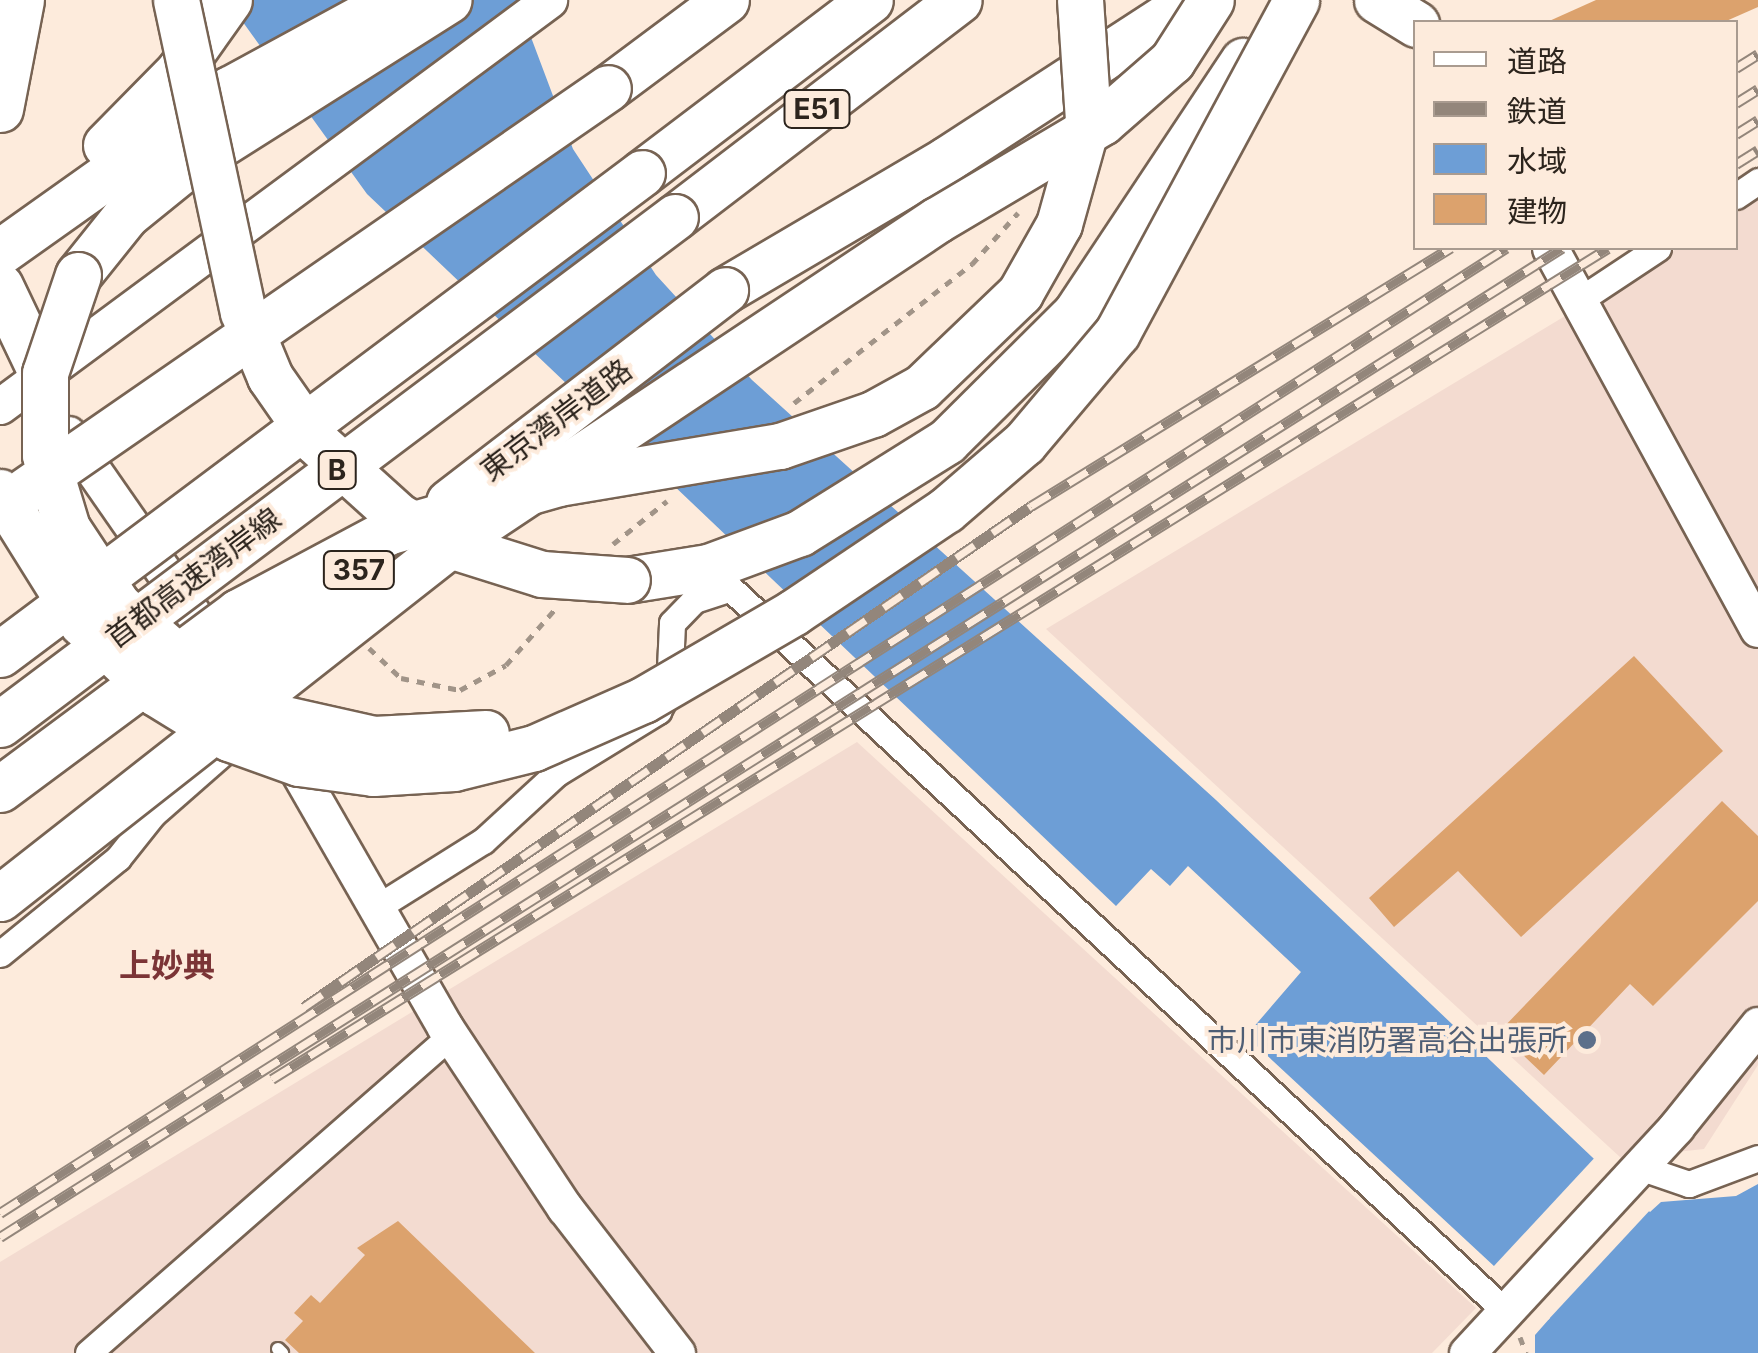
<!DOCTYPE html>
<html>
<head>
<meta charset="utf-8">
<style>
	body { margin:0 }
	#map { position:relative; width:1758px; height:1353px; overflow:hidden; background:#fdebdc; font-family:Inter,"Noto Sans JP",sans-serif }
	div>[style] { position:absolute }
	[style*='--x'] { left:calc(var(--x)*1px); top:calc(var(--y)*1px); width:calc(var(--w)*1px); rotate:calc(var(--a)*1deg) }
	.industrial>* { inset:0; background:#f3dbd0 }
	.water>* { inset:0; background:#6d9ed6 }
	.pier>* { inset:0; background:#fdebdc }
	.building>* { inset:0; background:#dca26d }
	.path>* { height:5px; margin-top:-2.5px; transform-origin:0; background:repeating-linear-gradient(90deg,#a19488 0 8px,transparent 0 16px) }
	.roads { filter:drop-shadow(2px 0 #776353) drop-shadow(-2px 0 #776353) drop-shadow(0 2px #776353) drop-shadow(0 -2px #776353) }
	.lane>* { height:12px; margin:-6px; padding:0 6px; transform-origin:6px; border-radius:6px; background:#fff }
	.street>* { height:25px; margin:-12.5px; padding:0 12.5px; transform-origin:12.5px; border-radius:12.5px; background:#fff }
	.secondary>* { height:35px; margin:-17.5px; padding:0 17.5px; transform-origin:17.5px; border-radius:17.5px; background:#fff }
	.highway>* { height:45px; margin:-22.5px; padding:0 22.5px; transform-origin:22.5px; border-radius:22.5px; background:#fff }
	.rail>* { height:11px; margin-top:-5.5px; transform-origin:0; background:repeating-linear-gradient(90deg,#fdebdc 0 22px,#93867b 0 44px); box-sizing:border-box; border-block:2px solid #93867b }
	.bridges { filter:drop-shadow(2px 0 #776353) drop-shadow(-2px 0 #776353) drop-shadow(0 2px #776353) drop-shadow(0 -2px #776353) }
	.highway-bridge>* { height:45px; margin:-22.5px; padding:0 22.5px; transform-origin:22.5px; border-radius:22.5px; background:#fff }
	.dots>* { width:28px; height:28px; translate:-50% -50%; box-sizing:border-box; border:5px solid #fdebdc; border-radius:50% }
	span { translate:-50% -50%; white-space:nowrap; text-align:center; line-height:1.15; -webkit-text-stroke:8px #fdebdc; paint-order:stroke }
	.shield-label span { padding:2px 8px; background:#fdebdc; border:2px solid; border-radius:8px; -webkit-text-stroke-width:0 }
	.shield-label { font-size:28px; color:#2c241d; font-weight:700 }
	.street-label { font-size:30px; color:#2c241d }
	.service-label { font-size:30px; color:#4e5e75 }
	.right { translate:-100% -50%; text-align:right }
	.neighbourhood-label { font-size:32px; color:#7b3436; font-weight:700 }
	.legend { position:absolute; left:1413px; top:20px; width:325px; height:230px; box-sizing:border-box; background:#fdebdc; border:2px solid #a99b90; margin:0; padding:12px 18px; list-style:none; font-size:30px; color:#2c241d }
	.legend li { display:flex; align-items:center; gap:20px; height:50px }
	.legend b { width:50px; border:2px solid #a99b90 }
</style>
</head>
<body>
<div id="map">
	<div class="industrial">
		<i style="clip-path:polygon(1758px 199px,1758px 1065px,1704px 1149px,1621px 1158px,1046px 629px,1678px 248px,1736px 248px,1736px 213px)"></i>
		<i style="clip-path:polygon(857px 742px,1476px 1308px,1432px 1353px,0 1353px,0 1262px)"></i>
	</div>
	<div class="water">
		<i style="clip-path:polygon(227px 0,517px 0,573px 149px,656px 275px,752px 380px,1216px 800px,1650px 1212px,1661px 1202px,1736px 1196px,1758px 1184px,1758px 1353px,1535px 1353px,1535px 1335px,1550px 1318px,1246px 1036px,1301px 972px,1188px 866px,1170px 886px,1151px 869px,1116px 906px,367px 194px)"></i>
	</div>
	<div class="pier">
		<i style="clip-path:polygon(1599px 1153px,1652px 1208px,1548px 1320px,1493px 1267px)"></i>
	</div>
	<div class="building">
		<i style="clip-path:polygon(1596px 0,1758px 0,1758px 7px,1724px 22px,1547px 22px)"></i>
		<i style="clip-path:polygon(1634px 656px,1723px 751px,1521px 937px,1458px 871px,1394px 927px,1369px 898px)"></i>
		<i style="clip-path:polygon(1722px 801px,1758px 836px,1758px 901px,1653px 1006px,1630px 984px,1544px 1075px,1499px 1032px)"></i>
		<i style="clip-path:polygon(398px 1221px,535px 1353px,299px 1353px,285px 1340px,303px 1321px,294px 1313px,311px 1295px,320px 1303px,365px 1255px,357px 1248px)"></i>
	</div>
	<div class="path">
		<i style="--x:794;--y:403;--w:226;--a:-38"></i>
		<i style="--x:972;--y:264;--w:69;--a:-48"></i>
		<i style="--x:613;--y:544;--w:69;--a:-38.5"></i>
		<i style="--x:369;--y:648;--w:44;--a:43.2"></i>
		<i style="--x:401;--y:678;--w:60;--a:11.5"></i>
		<i style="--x:460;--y:690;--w:52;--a:-28.5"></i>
		<i style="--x:506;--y:665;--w:76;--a:-48.7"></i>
		<i style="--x:1520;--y:1337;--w:17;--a:69"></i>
	</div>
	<div class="roads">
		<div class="lane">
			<i style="--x:278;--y:1349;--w:6;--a:45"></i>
		</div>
		<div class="street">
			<i style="--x:1736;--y:196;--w:27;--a:-34"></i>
			<i style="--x:1578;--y:301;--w:96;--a:-33.5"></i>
			<i style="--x:376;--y:908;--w:126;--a:-32.1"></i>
			<i style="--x:483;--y:841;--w:100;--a:-42.6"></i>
			<i style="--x:557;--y:773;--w:119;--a:-31.5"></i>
			<i style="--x:658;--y:711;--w:24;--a:-62"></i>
			<i style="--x:669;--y:690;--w:67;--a:-87.4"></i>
			<i style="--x:672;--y:623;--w:32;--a:-46"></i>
			<i style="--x:694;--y:600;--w:38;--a:-18"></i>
			<i style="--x:730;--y:588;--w:1061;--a:43.01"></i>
			<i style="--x:0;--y:954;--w:152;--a:-39.1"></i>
			<i style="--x:118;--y:858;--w:56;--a:-51.5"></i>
			<i style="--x:153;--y:814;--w:117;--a:-41.2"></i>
			<i style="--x:1639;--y:1167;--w:53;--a:18.8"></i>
			<i style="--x:1689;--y:1184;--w:74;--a:-20.6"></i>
			<i style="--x:88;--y:1353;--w:483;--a:-41.2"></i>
		</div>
		<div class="secondary">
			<i style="--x:1550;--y:248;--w:434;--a:61.4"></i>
			<i style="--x:0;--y:406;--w:683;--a:-36.48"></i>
			<i style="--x:68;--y:434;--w:268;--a:55.2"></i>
			<i style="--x:284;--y:747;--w:323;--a:60.1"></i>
			<i style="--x:445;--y:1027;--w:217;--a:56.5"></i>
			<i style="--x:565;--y:1208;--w:183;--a:52.3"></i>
			<i style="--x:1467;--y:1353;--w:308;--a:-47.2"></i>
			<i style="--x:1676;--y:1127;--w:131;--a:-51.2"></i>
		</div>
		<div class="highway">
			<i style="--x:1377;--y:0;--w:46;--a:31.6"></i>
			<i style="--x:608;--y:88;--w:147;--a:-36.7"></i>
			<i style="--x:0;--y:109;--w:111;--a:-79.1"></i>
			<i style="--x:106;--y:145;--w:103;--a:-45.4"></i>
			<i style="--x:178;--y:72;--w:88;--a:-54.7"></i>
			<i style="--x:642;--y:173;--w:286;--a:-37.2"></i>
			<i style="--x:675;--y:217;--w:357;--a:-37.4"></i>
			<i style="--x:0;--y:252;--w:280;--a:-35.4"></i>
			<i style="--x:228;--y:90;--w:189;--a:-28.5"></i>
			<i style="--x:78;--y:275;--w:77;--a:-51.3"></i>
			<i style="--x:126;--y:215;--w:81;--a:-39"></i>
			<i style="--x:189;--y:164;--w:307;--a:-32.3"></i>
			<i style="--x:0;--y:286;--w:98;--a:64.5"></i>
			<i style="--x:725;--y:290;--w:258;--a:-30.5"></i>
			<i style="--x:947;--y:159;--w:292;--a:-33"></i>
			<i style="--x:627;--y:580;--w:82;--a:-9.1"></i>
			<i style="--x:708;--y:567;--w:98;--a:-20.3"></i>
			<i style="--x:800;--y:533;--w:173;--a:-32"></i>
			<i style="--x:947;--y:441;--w:180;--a:-44.8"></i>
			<i style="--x:1075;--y:314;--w:304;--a:-56.4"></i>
		</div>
	</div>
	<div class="rail">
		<i style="--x:1736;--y:68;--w:26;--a:-32"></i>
		<i style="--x:1736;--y:103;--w:26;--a:-32"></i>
		<i style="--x:1736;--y:134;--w:26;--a:-32"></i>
		<i style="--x:1736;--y:164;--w:26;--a:-32"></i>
		<i style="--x:304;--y:1007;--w:883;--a:-34.57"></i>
		<i style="--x:1031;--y:506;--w:493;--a:-31.6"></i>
		<i style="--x:272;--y:1079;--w:1573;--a:-31.88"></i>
		<i style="--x:0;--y:1213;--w:1789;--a:-32.65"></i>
		<i style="--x:0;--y:1237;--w:1849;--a:-32.34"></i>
	</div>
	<div class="bridges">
		<div class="highway-bridge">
			<i style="--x:176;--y:0;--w:319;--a:77.9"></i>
			<i style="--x:243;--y:312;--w:70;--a:67.4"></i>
			<i style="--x:270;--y:377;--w:77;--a:55.1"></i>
			<i style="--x:314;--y:440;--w:113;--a:42.1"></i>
			<i style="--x:398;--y:516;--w:66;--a:28.1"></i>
			<i style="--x:456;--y:547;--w:90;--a:17.4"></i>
			<i style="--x:542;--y:574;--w:85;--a:4"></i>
			<i style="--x:78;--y:275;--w:103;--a:108.6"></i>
			<i style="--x:45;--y:373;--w:82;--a:90"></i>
			<i style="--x:45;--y:455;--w:76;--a:73.2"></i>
			<i style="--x:67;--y:528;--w:92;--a:56.5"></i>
			<i style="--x:118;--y:605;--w:116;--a:40.8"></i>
			<i style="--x:206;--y:681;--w:83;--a:26.6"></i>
			<i style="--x:280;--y:718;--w:96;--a:12.6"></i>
			<i style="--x:374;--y:739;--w:112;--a:-3.1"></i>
			<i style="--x:26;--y:490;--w:707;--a:-34.63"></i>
			<i style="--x:0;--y:492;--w:155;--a:58"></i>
			<i style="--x:82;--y:623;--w:102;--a:43.4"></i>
			<i style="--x:156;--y:693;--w:86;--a:31.7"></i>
			<i style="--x:229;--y:738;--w:74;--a:19.7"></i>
			<i style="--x:299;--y:763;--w:75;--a:7.7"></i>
			<i style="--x:373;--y:773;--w:81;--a:-3.5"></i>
			<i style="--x:454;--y:768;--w:82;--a:-14"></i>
			<i style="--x:534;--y:748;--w:119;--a:-23.8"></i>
			<i style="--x:643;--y:700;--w:175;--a:-30.2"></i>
			<i style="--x:794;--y:612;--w:183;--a:-33.9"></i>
			<i style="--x:946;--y:510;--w:103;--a:-40.7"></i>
			<i style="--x:1024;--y:443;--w:144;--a:-49.8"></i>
			<i style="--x:1117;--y:333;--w:378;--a:-61.7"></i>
			<i style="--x:449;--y:502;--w:348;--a:-37.5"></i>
			<i style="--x:0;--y:654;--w:802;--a:-36.84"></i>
			<i style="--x:209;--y:689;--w:205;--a:-38.3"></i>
			<i style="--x:0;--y:724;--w:844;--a:-36.91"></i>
			<i style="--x:0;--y:789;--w:297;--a:-36.6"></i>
			<i style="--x:238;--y:612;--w:172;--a:-28.1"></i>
			<i style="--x:390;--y:531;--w:175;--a:-15.9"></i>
			<i style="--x:558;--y:483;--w:225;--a:-9.5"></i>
			<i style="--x:780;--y:446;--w:98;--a:-19"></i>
			<i style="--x:873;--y:414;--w:56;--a:-28.9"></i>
			<i style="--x:922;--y:387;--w:136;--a:-43.8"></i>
			<i style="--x:1020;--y:293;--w:79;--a:-60.5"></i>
			<i style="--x:1059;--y:224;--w:108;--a:-74.4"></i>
			<i style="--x:1088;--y:120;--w:120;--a:-93.8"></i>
			<i style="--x:0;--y:898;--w:580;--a:-38.14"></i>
			<i style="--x:456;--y:540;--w:578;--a:-33.64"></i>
			<i style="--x:937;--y:220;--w:192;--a:-30.7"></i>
			<i style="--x:1102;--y:122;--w:93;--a:-41.1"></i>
			<i style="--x:1172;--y:61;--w:72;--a:-57.4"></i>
		</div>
	</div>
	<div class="dots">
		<i style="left:1587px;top:1040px;background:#5c6f8a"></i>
	</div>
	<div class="shield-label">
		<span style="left:817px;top:109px">E51</span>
		<span style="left:337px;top:470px">B</span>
		<span style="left:359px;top:570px">357</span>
	</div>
	<div class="street-label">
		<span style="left:556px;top:420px;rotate:-37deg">東京湾岸道路</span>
		<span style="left:193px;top:578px;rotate:-37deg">首都高速湾岸線</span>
	</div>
	<div class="service-label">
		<span class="right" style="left:1567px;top:1040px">市川市東消防署高谷出張所</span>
	</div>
	<div class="neighbourhood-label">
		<span style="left:167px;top:966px">上妙典</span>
	</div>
	<ul class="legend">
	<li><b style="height:12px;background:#fff"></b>道路</li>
	<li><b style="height:12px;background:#93867b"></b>鉄道</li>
	<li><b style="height:28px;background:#6d9ed6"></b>水域</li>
	<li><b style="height:28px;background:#dca26d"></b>建物</li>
	</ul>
</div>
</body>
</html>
